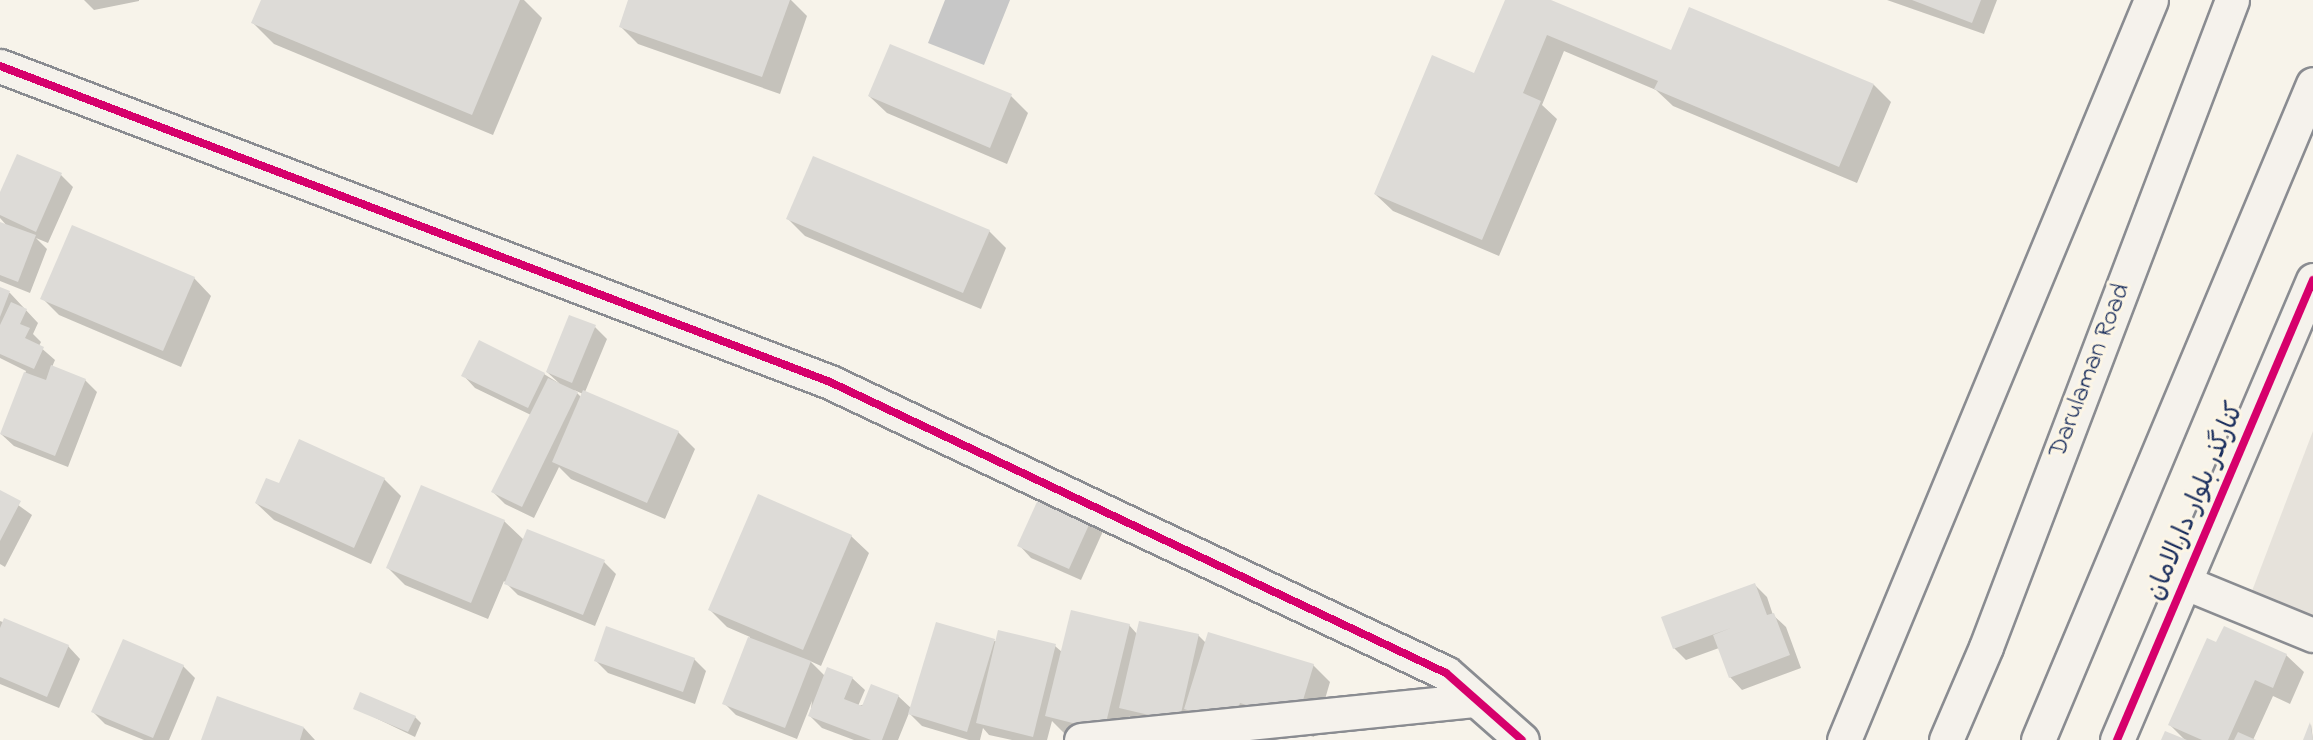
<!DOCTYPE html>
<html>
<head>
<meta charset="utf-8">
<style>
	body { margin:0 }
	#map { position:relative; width:2313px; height:740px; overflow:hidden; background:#f7f3ea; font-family:"Indie Flower","Playpen Sans Arabic",sans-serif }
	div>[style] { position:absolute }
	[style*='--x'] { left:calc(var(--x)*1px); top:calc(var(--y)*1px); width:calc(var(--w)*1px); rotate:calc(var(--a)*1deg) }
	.green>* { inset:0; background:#e6e2db }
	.water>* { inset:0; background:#c7c7c7 }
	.shadow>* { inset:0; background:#0003 }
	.building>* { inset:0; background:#dddbd7 }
	.roads { filter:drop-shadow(2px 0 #8a8c91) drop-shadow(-2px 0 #8a8c91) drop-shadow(0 2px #8a8c91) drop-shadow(0 -2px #8a8c91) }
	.street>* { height:33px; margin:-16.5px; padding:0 16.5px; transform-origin:16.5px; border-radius:16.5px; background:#f5f2ec }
	.secondary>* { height:33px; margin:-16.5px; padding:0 16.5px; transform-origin:16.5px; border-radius:16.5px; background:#f5f2ec }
	.cycleway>* { height:8px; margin:-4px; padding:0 4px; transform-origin:4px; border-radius:4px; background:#d6006c }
	span { translate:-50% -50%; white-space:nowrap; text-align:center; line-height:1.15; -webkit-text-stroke:6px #fcf5e5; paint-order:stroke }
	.street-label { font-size:26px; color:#1b2f5e }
</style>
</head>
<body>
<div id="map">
	<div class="green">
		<i style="clip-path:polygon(2313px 431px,2313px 618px,2252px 591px)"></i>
	</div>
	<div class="water">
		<i style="clip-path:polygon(945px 0,1010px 0,984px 65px,928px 43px)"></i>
	</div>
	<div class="shadow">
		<i style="clip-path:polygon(84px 0,139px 0,139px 1px,94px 10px)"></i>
		<i style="clip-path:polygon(262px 0,524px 0,542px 18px,493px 135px,274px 44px,253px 23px)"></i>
		<i style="clip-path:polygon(630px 0,791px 0,807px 16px,780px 94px,638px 44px,621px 27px)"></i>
		<i style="clip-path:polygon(1506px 0,1547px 0,1672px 52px,1874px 85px,1891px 102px,1857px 183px,1673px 106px,1656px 90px,1564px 51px,1542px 105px,1557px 119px,1499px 256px,1393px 211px,1375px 194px,1475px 75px)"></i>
		<i style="clip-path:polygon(1887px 0,1997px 0,1984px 34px)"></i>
		<i style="clip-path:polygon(869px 96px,1011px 96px,1028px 113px,1007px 164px,887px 113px)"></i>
		<i style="clip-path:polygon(18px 156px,61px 175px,73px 187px,48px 243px,36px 238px,47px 249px,30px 293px,0 281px,0 223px,8px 227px,0 218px,0 195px)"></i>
		<i style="clip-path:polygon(788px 219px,989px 231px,1006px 248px,981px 309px,805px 236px)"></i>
		<i style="clip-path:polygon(194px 278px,211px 296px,181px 367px,59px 315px,42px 298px)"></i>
		<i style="clip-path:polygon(0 289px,10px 293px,38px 323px,33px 334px,41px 342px,39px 346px,55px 360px,52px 367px,85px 380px,97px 392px,68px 467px,14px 446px,1px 434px,26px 371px,0 358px)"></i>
		<i style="clip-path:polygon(evenodd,595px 327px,607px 339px,585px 392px,678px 432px,695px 449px,665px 519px,571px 479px,559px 467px,534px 518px,505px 504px,493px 492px,531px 415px,475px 388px,463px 375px,544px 374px,560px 384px,547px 372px,595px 327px,574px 390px,583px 394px,582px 398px,574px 390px)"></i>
		<i style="clip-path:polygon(384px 479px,401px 496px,371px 564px,274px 520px,256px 503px,279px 485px)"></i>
		<i style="clip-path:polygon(0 492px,32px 515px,5px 567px,0 564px)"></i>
		<i style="clip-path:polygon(1042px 495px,1104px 529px,1081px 580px,1031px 558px,1019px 545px)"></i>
		<i style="clip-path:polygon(504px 521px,524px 540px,604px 562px,616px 574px,595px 626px,518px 595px,504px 581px,488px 619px,405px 585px,388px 568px)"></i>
		<i style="clip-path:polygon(851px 536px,869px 553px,821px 666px,810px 661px,825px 676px,852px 678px,865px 690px,858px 706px,898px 696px,912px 709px,994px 641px,1055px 646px,1062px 652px,1129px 625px,1137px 634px,1198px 635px,1206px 643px,1313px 665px,1330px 682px,1314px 737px,1257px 720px,1250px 740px,1203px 726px,1133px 720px,1129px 716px,1123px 740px,1093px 740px,1064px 733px,1052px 721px,1047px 740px,1012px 740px,989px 735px,983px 728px,980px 740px,969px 740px,922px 726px,909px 713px,898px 740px,854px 740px,822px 728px,810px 716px,812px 701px,797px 739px,736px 715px,724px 703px,750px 637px,727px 627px,710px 610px)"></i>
		<i style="clip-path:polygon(1755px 585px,1767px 597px,1773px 615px,1786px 627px,1801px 668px,1742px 690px,1730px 677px,1719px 648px,1686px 660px,1674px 648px)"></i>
		<i style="clip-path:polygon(0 621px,68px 646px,80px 659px,59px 708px,0 684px)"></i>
		<i style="clip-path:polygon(2217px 644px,2286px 655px,2304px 672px,2290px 704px,2273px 696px,2253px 740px,2185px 740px,2170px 725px)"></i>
		<i style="clip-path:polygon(694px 659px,706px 671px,695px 704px,608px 673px,596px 661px)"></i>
		<i style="clip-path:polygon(183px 666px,195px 678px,169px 740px,144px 740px,105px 724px,93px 712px)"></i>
		<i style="clip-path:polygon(355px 708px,415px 717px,421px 723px,415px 737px)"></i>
		<i style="clip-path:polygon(2311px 724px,2313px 740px,2305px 740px)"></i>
		<i style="clip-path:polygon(304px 728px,315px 740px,202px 740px)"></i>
	</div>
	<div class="building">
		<i style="clip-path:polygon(261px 0,520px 0,472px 115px,251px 23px)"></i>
		<i style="clip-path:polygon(628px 0,790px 0,762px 77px,619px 27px)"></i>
		<i style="clip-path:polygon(1505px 0,1551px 0,1671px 50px,1689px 7px,1874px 84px,1839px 167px,1654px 89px,1658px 81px,1547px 35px,1523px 93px,1541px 101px,1482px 240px,1374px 194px,1432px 55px,1474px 73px)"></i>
		<i style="clip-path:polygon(1912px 0,1981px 0,1972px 23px)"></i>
		<i style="clip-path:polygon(890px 44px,1012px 94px,990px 148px,868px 96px)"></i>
		<i style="clip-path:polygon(17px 154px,62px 173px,36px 232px,0 215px,0 192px)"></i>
		<i style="clip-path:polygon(813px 156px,990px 230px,963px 293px,786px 219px)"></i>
		<i style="clip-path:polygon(0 222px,36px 235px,18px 282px,0 275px)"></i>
		<i style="clip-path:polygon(72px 225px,195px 277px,163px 351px,40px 299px)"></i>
		<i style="clip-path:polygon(0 287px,10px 291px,0 317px)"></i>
		<i style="clip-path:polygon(11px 302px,27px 309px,20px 324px,30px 328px,25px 338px,44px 347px,34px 369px,0 354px,0 325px)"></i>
		<i style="clip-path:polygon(569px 315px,596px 325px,572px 383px,546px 372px)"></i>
		<i style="clip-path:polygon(479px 340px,545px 373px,528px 408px,461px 376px)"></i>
		<i style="clip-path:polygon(51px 365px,86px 379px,55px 456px,0 434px,24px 372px,46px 380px)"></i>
		<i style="clip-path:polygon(548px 378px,578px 392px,522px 507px,491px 492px)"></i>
		<i style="clip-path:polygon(583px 390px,679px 431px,647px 503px,552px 462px)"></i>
		<i style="clip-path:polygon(299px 439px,385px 478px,354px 548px,255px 503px,266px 478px,279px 483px)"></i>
		<i style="clip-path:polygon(421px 485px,505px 520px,471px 603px,386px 568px)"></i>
		<i style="clip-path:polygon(0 490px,21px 501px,0 541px)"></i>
		<i style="clip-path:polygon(1041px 493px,1093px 516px,1069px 569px,1017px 546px)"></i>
		<i style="clip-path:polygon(758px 494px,852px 535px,803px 650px,708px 610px)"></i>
		<i style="clip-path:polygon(527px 529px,605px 560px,583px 615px,504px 584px)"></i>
		<i style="clip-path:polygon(1755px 583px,1767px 615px,1774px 613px,1790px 655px,1729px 678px,1713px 635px,1731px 628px,1673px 649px,1661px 617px)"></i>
		<i style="clip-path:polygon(1071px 610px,1130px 624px,1104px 731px,1045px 716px)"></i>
		<i style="clip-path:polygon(4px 618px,69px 645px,47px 697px,0 677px,0 628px)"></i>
		<i style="clip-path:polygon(1139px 621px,1199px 634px,1179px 722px,1119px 708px)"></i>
		<i style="clip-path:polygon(936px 622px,995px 639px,967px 732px,908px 714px)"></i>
		<i style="clip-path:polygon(606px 626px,695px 658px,683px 692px,594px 661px)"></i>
		<i style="clip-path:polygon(2224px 626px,2287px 654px,2273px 688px,2255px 680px,2228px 740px,2202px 740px,2168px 725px,2207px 638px,2216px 642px)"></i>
		<i style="clip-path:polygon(998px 630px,1056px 644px,1033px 737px,976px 723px)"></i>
		<i style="clip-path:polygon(1208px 632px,1314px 664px,1297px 720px,1240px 703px,1233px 724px,1184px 709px)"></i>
		<i style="clip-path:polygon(748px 637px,811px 661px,785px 728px,722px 704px)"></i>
		<i style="clip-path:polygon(123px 639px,184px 665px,153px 738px,91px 712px)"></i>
		<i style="clip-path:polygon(827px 667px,853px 677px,844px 699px,862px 706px,871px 684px,899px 695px,882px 740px,871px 740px,808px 716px)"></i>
		<i style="clip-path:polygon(360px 692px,416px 716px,408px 732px,353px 709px)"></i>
		<i style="clip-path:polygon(217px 696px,304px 727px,300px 740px,201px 740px)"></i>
		<i style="clip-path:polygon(2310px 722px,2313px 740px,2303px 740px)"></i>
		<i style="clip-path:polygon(2165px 731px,2187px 740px,2161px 740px)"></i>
		<i style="clip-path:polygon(2238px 732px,2256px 740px,2234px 740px)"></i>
	</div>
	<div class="roads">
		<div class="street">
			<i style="--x:0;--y:66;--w:888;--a:20.84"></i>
			<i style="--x:830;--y:382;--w:681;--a:25.29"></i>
			<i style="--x:1446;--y:673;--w:101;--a:41.4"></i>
			<i style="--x:2186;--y:583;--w:137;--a:22.3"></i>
			<i style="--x:1081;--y:740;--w:397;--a:-5.8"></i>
		</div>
		<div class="secondary">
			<i style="--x:1844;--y:740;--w:801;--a:-67.47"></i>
			<i style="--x:1946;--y:740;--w:101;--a:-66.7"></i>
			<i style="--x:1986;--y:647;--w:692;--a:-69.18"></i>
			<i style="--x:2038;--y:740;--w:711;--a:-67.26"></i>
			<i style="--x:2117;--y:740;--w:500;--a:-66.92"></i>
		</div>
	</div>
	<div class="cycleway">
		<i style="--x:0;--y:66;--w:888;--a:20.84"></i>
		<i style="--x:830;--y:382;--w:681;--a:25.29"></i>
		<i style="--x:1446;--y:673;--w:101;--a:41.4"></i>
		<i style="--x:2117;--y:740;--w:500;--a:-66.92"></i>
	</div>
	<div class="street-label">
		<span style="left:2091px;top:371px;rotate:-69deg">Darulaman Road</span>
		<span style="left:2197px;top:502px;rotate:-67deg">کنارگذر بلوار دارالامان</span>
	</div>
</div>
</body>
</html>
